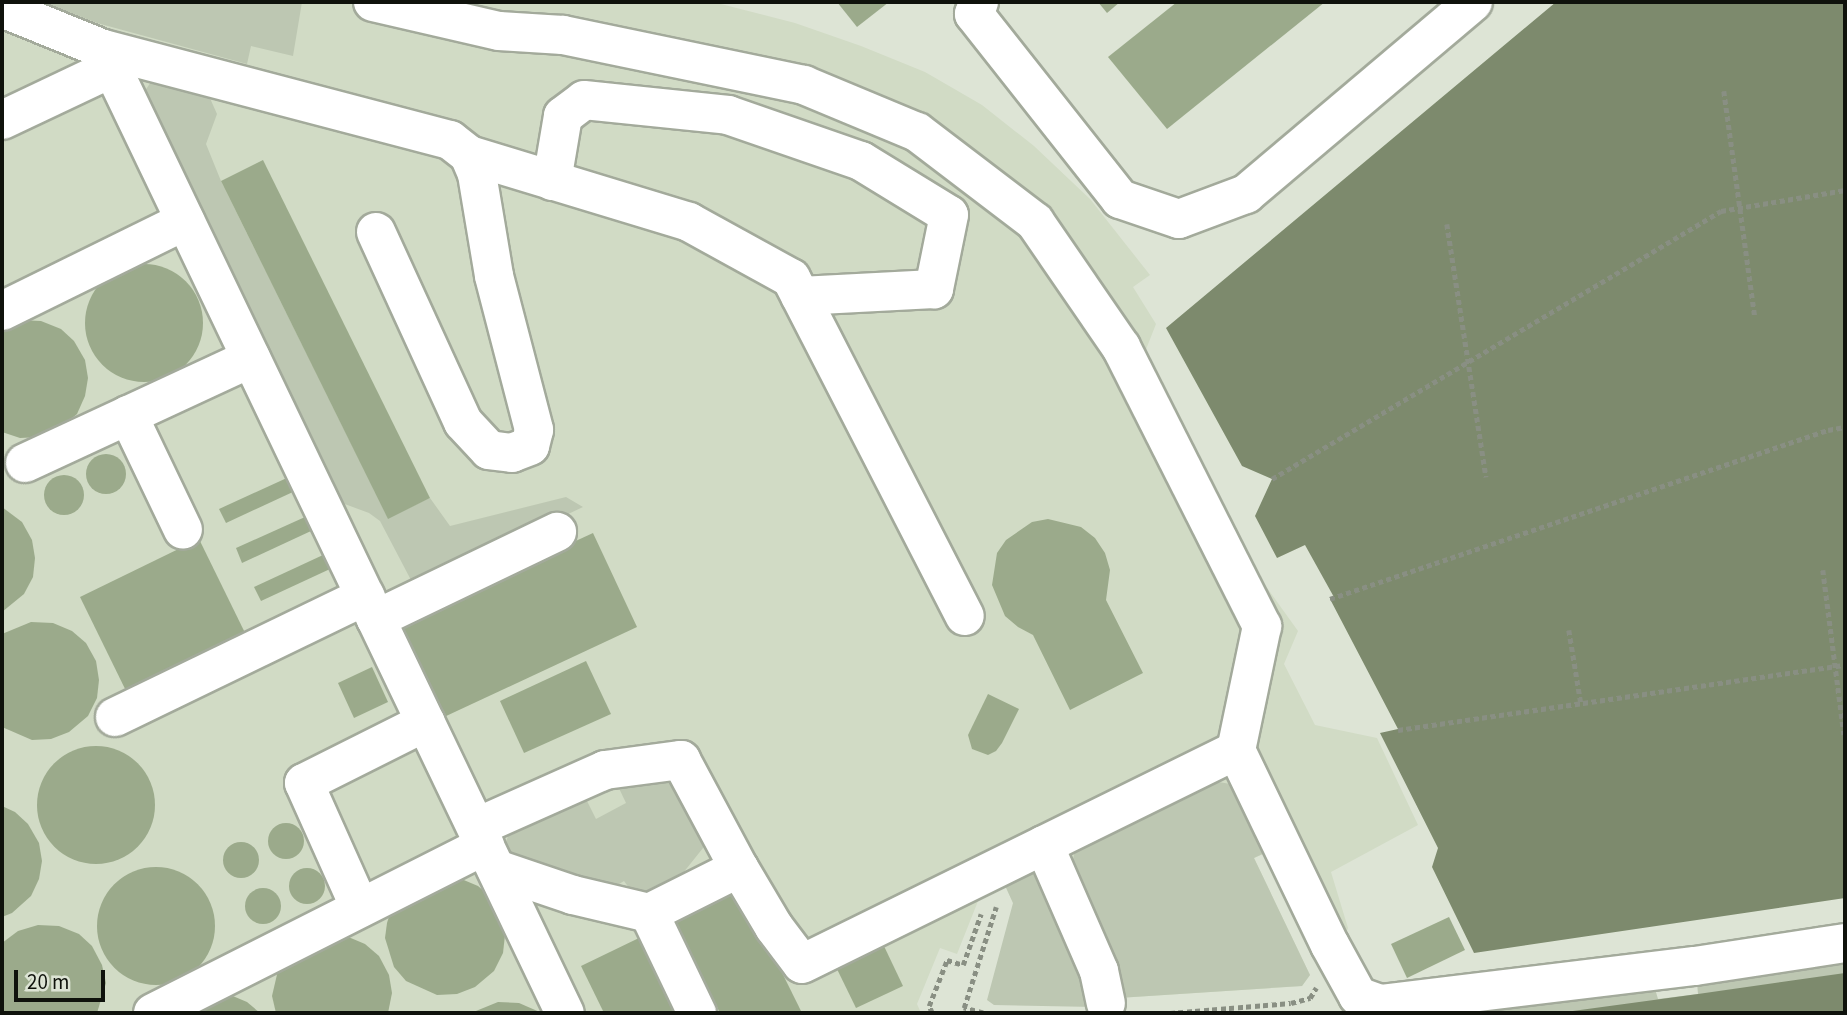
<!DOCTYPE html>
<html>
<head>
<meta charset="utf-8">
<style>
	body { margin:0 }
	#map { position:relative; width:1847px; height:1015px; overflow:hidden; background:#dde4d5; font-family:"Source Sans 3",sans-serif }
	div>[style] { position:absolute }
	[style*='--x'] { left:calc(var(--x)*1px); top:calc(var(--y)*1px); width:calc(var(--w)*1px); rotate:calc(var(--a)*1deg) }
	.built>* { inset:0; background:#d1dbc5 }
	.green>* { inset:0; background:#bdc7b2 }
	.water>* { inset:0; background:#7d8a6d }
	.building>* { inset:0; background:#9baa8b }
	.round { border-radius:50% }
	.path>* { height:4.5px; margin-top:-2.25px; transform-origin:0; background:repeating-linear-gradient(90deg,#898f83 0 5px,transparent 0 8.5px) }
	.roads { filter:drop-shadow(2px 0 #a3aa9b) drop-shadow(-2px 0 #a3aa9b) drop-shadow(0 2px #a3aa9b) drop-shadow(0 -2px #a3aa9b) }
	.minor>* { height:38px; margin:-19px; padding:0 19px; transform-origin:19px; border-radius:19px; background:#fff }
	span { translate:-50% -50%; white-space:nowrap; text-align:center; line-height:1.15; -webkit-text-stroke:6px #dde4d5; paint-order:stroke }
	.frame { position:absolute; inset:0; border:4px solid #0f120c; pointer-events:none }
	.scale { position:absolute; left:14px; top:970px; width:91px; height:32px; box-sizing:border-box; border:4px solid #0f120c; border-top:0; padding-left:9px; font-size:21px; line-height:24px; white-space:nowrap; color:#0f120c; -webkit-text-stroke:5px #dde4d5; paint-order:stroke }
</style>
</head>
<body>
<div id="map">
	<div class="built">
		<i style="clip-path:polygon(2px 2px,713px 2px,795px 23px,861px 46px,925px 72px,982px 105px,1034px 146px,1090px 199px,1150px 275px,1133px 287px,1156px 324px,1143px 357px,1242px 553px,1298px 631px,1284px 664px,1315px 725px,1377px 738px,1418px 825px,1331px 872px,1348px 928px,1344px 939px,1270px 851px,1254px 858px,1310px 975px,1302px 986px,1118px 998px,1088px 1009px,1013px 903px,1003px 881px,982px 891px,957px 954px,940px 948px,917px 1004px,921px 1013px,2px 1013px)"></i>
	</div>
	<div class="green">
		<i style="clip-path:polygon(42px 2px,302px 2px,293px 56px,251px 46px,247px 64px,97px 23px)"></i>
		<i style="clip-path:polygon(151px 82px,209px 96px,217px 114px,206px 144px,221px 181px,388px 518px,430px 498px,450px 526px,566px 497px,583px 507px,418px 585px,412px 582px,380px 521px,369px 513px,342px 503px,210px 224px,196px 228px,140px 98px)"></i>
		<i style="clip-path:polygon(629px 778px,671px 782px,702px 816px,703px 848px,675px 883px,646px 895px,632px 892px,624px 881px,601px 895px,510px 857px,504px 846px,509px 834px,585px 797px,596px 819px,626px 803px,616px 782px)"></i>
		<i style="clip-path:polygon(1212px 781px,1237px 785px,1271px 850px,1254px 858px,1310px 975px,1302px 986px,1118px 998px,1071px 868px,1076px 846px)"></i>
		<i style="clip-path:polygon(1016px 872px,1035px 873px,1095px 1007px,994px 1005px,987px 1000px,1013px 903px,1003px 881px)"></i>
		<i style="clip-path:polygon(1845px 948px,1845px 1013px,1361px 1013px,1651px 975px,1658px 999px,1698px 994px,1696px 971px)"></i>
	</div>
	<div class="water">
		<i style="clip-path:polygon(1556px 2px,1845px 2px,1845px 898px,1474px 953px,1432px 867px,1438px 848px,1380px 733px,1398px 729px,1330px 599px,1335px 599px,1305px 545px,1277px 558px,1255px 516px,1272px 479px,1242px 466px,1166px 328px)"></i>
		<i style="clip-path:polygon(1845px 973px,1845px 1013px,1558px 1013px,1698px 994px)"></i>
	</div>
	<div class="building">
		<i style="clip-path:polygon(837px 2px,889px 2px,857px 27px)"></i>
		<i style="clip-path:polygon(1098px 2px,1120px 2px,1107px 13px)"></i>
		<i style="clip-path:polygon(1177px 2px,1325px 2px,1167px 129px,1108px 57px)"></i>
		<i style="clip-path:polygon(263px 160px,430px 498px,388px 519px,221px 181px)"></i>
		<i class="round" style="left:85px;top:264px;width:118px;height:118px"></i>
		<i style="clip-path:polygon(20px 320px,41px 321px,61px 329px,74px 341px,85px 360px,88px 378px,85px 396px,77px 414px,58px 430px,40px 437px,20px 438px,2px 432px,2px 325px)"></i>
		<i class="round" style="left:86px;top:454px;width:40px;height:40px"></i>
		<i class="round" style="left:44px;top:475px;width:40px;height:40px"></i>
		<i style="clip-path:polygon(289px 477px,295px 491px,226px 523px,219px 509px)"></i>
		<i style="clip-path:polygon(2px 507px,22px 522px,32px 540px,35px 558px,33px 577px,24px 594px,2px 612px)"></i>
		<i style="clip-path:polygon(305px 517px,311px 531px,242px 563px,236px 548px)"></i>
		<i style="clip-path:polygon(1048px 519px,1081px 527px,1095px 538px,1105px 553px,1110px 570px,1106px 600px,1143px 673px,1070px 710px,1033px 635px,1018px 627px,1005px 616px,992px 585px,997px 553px,1006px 540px,1032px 522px)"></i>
		<i style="clip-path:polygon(593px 533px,637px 627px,444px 717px,400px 622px)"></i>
		<i style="clip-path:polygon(199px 539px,249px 641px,130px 699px,80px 597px)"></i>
		<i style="clip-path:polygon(323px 555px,330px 569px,261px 601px,254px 587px)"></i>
		<i style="clip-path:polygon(31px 622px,53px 623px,72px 631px,86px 643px,96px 661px,99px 680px,97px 698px,88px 716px,69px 732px,51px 739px,32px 740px,2px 727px,2px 634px)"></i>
		<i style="clip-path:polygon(586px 661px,611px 714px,524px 753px,500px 701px)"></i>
		<i style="clip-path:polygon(372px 667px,388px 702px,354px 718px,338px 683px)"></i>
		<i style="clip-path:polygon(988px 694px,1019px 709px,1002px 743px,996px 751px,988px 755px,972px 749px,968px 735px)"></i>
		<i class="round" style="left:37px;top:746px;width:118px;height:118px"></i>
		<i style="clip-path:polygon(2px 806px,15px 812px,28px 824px,39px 843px,42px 861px,39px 879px,31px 896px,12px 913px,2px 917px)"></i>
		<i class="round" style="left:268px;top:823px;width:36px;height:36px"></i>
		<i class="round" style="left:223px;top:842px;width:36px;height:36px"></i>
		<i class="round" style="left:97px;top:867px;width:118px;height:118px"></i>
		<i class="round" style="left:289px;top:868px;width:36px;height:36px"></i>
		<i style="clip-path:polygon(459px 878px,478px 886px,492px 898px,502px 917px,505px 935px,503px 953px,494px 971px,475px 987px,457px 994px,437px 995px,406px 981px,394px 967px,385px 938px,387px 923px,392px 907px)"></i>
		<i class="round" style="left:245px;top:888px;width:36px;height:36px"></i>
		<i style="clip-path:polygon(741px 890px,802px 1013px,720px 1013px,675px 922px)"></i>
		<i style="clip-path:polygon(1449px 917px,1465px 950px,1407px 978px,1391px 944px)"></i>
		<i style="clip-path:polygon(38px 925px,59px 926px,79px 934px,92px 946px,102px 965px,106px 983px,97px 1013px,2px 1013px,2px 943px,18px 931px)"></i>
		<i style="clip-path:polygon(346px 936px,365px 944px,379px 956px,389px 975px,392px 993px,388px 1013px,276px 1013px,272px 996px,279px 966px)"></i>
		<i style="clip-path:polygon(641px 937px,678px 1013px,604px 1013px,581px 966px)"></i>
		<i style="clip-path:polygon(883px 944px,903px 986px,856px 1008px,836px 967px)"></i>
		<i style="clip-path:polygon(228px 994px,247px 1002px,260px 1013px,169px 1013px)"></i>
		<i style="clip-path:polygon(498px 1002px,519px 1003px,542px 1013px,471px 1013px)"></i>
	</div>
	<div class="path">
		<i style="--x:1724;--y:91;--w:229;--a:82.2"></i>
		<i style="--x:1447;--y:224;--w:256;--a:81.2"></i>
		<i style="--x:1272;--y:479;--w:523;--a:-30.83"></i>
		<i style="--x:1721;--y:211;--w:126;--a:-9.6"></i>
		<i style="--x:1823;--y:570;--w:166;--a:82.7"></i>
		<i style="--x:1330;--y:599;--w:526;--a:-18.75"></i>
		<i style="--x:1828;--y:430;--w:17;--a:-10"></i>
		<i style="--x:1569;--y:630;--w:74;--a:80.7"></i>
		<i style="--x:1398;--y:730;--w:452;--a:-8.3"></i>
		<i style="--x:932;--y:1013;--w:8;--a:-113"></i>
		<i style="--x:929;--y:1006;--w:49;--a:-68.6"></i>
		<i style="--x:947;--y:960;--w:17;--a:17"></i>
		<i style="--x:963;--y:965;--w:54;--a:-70.6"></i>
		<i style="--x:983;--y:1013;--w:20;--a:-165"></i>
		<i style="--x:964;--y:1008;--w:106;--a:-72.4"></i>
		<i style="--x:1170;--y:1013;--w:121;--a:-4.7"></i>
		<i style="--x:1291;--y:1003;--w:20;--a:-15"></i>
		<i style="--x:1310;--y:998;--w:12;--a:-59"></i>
	</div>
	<div class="roads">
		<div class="minor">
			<i style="--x:373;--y:2;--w:129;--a:13"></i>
			<i style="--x:499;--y:31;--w:64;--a:3.6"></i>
			<i style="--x:563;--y:35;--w:246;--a:11.7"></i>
			<i style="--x:804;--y:85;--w:122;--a:22.6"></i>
			<i style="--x:917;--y:132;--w:148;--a:37.3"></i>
			<i style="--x:1035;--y:222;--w:152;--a:55.5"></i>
			<i style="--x:1121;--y:347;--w:313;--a:63.2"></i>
			<i style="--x:1262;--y:626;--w:127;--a:101.8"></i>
			<i style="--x:979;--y:2;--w:13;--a:113"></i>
			<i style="--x:974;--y:14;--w:236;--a:51.7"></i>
			<i style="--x:1120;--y:199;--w:62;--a:18.7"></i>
			<i style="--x:1179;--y:219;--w:72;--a:-20.5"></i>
			<i style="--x:1246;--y:194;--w:297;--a:-40.2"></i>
			<i style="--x:2;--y:8;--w:109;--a:22.1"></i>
			<i style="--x:103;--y:49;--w:359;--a:14.7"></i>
			<i style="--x:450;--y:140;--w:24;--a:38"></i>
			<i style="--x:469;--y:155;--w:21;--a:67"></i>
			<i style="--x:477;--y:174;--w:103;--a:80.5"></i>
			<i style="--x:494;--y:276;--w:159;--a:75.4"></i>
			<i style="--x:534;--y:430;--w:16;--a:104"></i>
			<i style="--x:530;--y:446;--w:19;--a:159"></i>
			<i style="--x:512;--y:453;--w:23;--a:-173"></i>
			<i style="--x:489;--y:450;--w:38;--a:-133"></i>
			<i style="--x:463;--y:422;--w:209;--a:-114.6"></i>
			<i style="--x:103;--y:49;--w:632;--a:64.41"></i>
			<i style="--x:376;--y:619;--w:201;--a:-25.7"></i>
			<i style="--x:2;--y:120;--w:122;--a:-25.3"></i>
			<i style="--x:469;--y:155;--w:230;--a:16.9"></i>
			<i style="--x:689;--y:222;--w:116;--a:28.8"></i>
			<i style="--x:791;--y:278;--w:380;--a:62.8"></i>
			<i style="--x:552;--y:181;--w:66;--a:-80.4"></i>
			<i style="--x:563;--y:116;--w:26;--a:-37"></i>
			<i style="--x:584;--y:100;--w:145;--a:5.9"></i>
			<i style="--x:728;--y:115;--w:141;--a:19.1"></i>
			<i style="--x:861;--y:161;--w:103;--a:31.5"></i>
			<i style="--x:949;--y:215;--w:76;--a:101.5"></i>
			<i style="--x:934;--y:289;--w:134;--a:177"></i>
			<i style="--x:2;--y:311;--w:204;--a:-26.2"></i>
			<i style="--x:128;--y:415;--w:127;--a:64.4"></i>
			<i style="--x:25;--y:463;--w:249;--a:-24.9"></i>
			<i style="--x:376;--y:619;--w:437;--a:64.4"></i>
			<i style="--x:115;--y:717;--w:278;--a:-25.8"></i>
			<i style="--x:477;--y:827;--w:140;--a:-24"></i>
			<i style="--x:605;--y:770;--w:77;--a:-7.5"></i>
			<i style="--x:681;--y:760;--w:123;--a:61.8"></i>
			<i style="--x:739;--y:868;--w:101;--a:153.4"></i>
			<i style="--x:649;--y:913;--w:78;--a:-166.7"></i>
			<i style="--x:573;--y:895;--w:81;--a:-161.3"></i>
			<i style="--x:1044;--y:845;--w:137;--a:66.4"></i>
			<i style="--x:1099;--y:971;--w:33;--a:78"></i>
			<i style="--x:739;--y:868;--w:69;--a:59.3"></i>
			<i style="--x:774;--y:927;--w:46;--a:52.9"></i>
			<i style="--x:802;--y:964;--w:484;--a:-26.2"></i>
			<i style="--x:1236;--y:750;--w:216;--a:64.3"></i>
			<i style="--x:1330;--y:945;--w:58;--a:61.2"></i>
			<i style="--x:1358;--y:996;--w:23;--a:20"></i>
			<i style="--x:1380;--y:1004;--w:317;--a:-6.9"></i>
			<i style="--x:1695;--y:966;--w:152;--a:-8.7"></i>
			<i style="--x:360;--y:908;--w:137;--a:-114.1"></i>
			<i style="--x:304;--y:783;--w:136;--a:-26.6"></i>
			<i style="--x:649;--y:913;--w:111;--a:64.4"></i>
			<i style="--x:153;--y:1013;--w:372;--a:-26.8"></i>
		</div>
	</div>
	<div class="frame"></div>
	<div class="scale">20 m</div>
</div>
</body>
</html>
